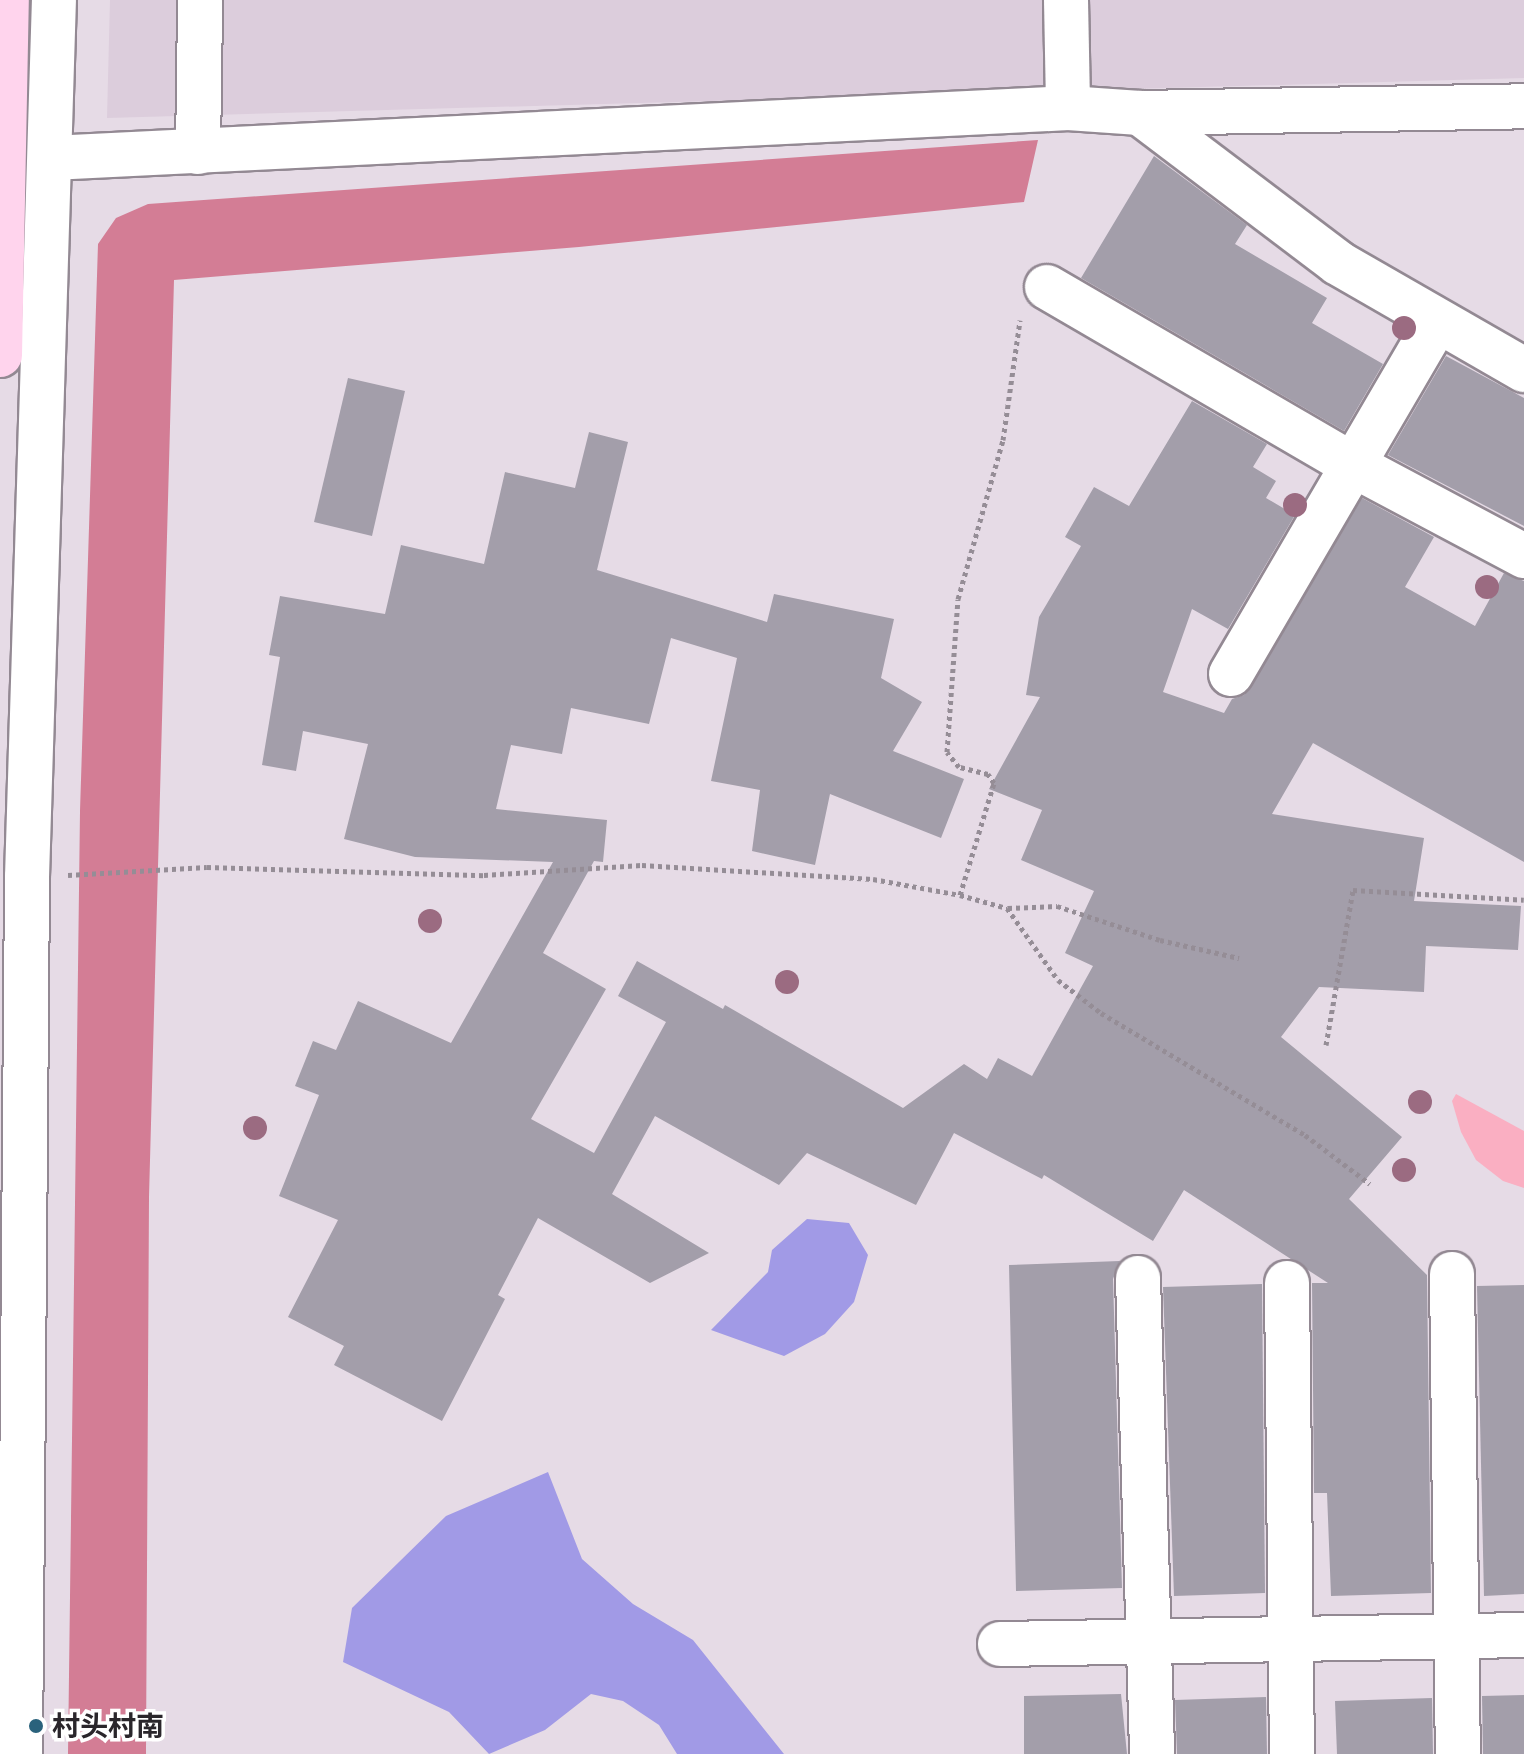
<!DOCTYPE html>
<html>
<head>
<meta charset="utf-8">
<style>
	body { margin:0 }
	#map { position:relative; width:1524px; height:1754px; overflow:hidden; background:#e6dbe6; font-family:Merriweather,"Noto Sans SC",serif }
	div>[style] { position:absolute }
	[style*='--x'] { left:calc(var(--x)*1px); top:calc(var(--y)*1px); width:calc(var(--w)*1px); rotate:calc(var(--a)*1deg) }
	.built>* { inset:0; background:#dccddc }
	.green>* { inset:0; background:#faafc2 }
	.forest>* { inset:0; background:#d37d95 }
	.water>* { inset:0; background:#a19ae6 }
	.building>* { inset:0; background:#a39eaa }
	.path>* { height:5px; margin-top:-2.5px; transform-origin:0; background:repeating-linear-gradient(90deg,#958d96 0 4px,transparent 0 8px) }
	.roads { filter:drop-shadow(2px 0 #938993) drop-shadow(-2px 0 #938993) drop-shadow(0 2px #938993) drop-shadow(0 -2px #938993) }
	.minor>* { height:44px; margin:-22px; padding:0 22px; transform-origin:22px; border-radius:22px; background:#fff }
	.major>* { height:44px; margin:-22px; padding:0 22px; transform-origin:22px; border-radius:22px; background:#ffd4ed }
	.trees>* { width:24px; height:24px; margin:-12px; border-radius:50%; background:#9b6b81 }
	.dots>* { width:22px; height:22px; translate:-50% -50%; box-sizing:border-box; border:4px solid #fff; border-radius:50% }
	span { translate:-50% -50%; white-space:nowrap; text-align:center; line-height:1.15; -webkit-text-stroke:7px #fff; paint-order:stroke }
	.poi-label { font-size:28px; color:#2a262b; font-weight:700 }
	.left { translate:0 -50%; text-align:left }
</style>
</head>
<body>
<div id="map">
	<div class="built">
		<i style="clip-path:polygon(110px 0,1524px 0,1524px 78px,107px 118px)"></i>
	</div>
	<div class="green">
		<i style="clip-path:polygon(1456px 1094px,1524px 1131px,1524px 1188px,1503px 1181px,1476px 1160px,1461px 1132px,1452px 1101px)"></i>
	</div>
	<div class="forest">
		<i style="clip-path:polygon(1038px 140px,1024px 202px,579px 247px,174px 280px,149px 1197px,146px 1754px,68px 1754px,80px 811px,98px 244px,116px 218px,148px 204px)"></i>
	</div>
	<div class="water">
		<i style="clip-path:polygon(807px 1219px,849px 1223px,868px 1255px,854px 1302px,825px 1334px,784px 1356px,711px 1330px,768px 1272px,772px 1250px)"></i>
		<i style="clip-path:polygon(548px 1472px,582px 1559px,633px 1604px,693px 1640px,784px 1754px,677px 1754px,659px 1725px,623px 1701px,591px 1694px,545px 1730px,489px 1754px,449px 1712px,343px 1662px,352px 1608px,446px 1516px)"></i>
	</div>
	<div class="building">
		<i style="clip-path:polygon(1154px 156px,1247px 225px,1235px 244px,1327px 298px,1312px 323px,1383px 364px,1344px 431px,1081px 278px)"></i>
		<i style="clip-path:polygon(1446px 356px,1524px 398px,1524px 526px,1388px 455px)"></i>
		<i style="clip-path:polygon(348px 378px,405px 391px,372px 536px,314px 522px)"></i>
		<i style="clip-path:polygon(1192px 401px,1267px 444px,1253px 467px,1276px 481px,1266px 498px,1295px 515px,1228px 629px,1192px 609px,1163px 692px,1224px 713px,1232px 699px,1244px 695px,1362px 498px,1434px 537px,1405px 587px,1475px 626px,1504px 573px,1524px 581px,1524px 862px,1313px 743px,1272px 814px,1424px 838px,1414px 901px,1521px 906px,1518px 950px,1426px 946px,1424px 992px,1319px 987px,1281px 1037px,1402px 1137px,1349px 1199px,1427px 1275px,1431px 1593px,1331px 1596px,1327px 1493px,1314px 1493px,1312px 1283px,1328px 1283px,1184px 1190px,1153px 1241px,1044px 1175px,1042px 1179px,954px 1133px,916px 1205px,807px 1153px,779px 1185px,655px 1116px,612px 1194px,709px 1253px,650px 1283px,538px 1218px,498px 1295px,505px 1299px,442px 1421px,334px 1365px,344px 1346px,288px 1317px,338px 1220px,279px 1196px,319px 1095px,295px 1086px,313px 1041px,336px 1050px,358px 1001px,451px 1043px,553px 862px,415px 857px,344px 839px,368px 744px,303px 731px,296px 771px,262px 765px,280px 657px,269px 655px,280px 596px,385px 614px,401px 545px,484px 564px,505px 472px,575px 488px,589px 432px,628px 442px,597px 570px,767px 622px,774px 594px,894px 619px,881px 678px,922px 702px,893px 751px,964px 779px,941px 838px,830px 794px,815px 865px,752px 851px,760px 790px,711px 781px,737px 658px,671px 638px,649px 724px,571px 708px,562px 754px,511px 745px,496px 809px,607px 820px,603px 862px,594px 861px,543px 953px,606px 989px,531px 1119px,594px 1153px,666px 1022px,618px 996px,637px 961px,723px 1009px,725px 1005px,903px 1108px,964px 1064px,987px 1079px,998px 1058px,1032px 1076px,1093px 966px,1065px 953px,1094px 891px,1021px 860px,1042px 810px,989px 789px,1040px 697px,1026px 695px,1039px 617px,1081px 546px,1065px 537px,1094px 487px,1129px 506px)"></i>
		<i style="clip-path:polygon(1120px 1261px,1113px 1279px,1122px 1588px,1016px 1591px,1009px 1265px)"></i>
		<i style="clip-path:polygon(1262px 1284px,1265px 1593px,1174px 1596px,1163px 1287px)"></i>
		<i style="clip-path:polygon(1524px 1285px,1524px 1594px,1484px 1596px,1477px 1286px)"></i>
		<i style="clip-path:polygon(1121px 1694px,1127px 1754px,1024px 1754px,1024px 1696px)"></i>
		<i style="clip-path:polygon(1524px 1695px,1524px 1754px,1483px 1754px,1482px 1696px)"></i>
		<i style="clip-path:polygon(1266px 1697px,1267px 1754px,1177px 1754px,1175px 1700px)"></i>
		<i style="clip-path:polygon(1432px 1698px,1433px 1754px,1337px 1754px,1335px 1701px)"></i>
	</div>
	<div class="path">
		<i style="--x:68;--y:875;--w:139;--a:-3.3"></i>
		<i style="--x:207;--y:867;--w:277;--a:1.7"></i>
		<i style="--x:484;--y:875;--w:158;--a:-3.6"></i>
		<i style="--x:642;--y:865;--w:231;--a:3.5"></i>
		<i style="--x:873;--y:879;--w:88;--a:10.4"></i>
		<i style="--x:960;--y:895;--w:49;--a:15.5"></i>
		<i style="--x:1007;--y:908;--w:88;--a:54.7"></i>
		<i style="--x:1058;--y:980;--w:54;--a:37.5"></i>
		<i style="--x:1101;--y:1013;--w:238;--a:30.9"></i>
		<i style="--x:1305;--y:1135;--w:81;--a:37"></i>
		<i style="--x:960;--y:895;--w:117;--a:-73.1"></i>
		<i style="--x:994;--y:783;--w:11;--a:-124"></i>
		<i style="--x:988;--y:774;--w:30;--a:-166"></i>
		<i style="--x:959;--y:767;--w:19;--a:-129"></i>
		<i style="--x:947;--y:752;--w:153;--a:-85.9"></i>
		<i style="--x:958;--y:599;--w:165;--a:-74.2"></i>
		<i style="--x:1003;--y:440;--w:121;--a:-81.9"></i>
		<i style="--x:1008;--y:908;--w:49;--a:-2.3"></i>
		<i style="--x:1057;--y:906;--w:108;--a:18.3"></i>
		<i style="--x:1160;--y:940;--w:81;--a:12.8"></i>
		<i style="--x:1326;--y:1045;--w:157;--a:-80.1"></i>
		<i style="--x:1353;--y:890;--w:171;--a:3.3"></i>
	</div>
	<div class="roads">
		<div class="minor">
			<i style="--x:1066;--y:0;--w:108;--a:88.9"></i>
			<i style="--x:1140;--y:113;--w:248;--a:37.1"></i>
			<i style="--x:1338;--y:263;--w:215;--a:29.9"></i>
			<i style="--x:198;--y:152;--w:152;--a:-89.2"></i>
			<i style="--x:51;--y:158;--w:1018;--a:-2.81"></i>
			<i style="--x:1068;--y:108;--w:72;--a:4"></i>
			<i style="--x:1140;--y:113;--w:384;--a:-1"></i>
			<i style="--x:1047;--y:287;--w:354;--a:30.2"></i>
			<i style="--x:1353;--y:465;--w:194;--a:28"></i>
			<i style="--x:1231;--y:674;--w:409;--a:-59.7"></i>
			<i style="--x:1452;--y:1274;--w:480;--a:89.3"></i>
			<i style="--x:1138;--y:1278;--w:476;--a:88.3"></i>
			<i style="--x:1287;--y:1283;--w:471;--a:89.4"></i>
			<i style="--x:1000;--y:1644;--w:524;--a:-0.98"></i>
			<i style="--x:20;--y:1754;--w:877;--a:-89.54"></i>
			<i style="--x:27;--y:877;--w:877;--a:-88.24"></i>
		</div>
		<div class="major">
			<i style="--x:0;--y:355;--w:355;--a:-88.9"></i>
		</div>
	</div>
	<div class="trees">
		<i style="left:1404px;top:328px"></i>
		<i style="left:1295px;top:505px"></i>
		<i style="left:1487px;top:587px"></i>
		<i style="left:430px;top:921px"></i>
		<i style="left:787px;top:982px"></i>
		<i style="left:1420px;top:1102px"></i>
		<i style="left:255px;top:1128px"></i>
		<i style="left:1404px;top:1170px"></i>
	</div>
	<div class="dots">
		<i style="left:36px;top:1726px;background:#2a627c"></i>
	</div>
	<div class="poi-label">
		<span class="left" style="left:52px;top:1726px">村头村南</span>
	</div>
</div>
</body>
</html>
